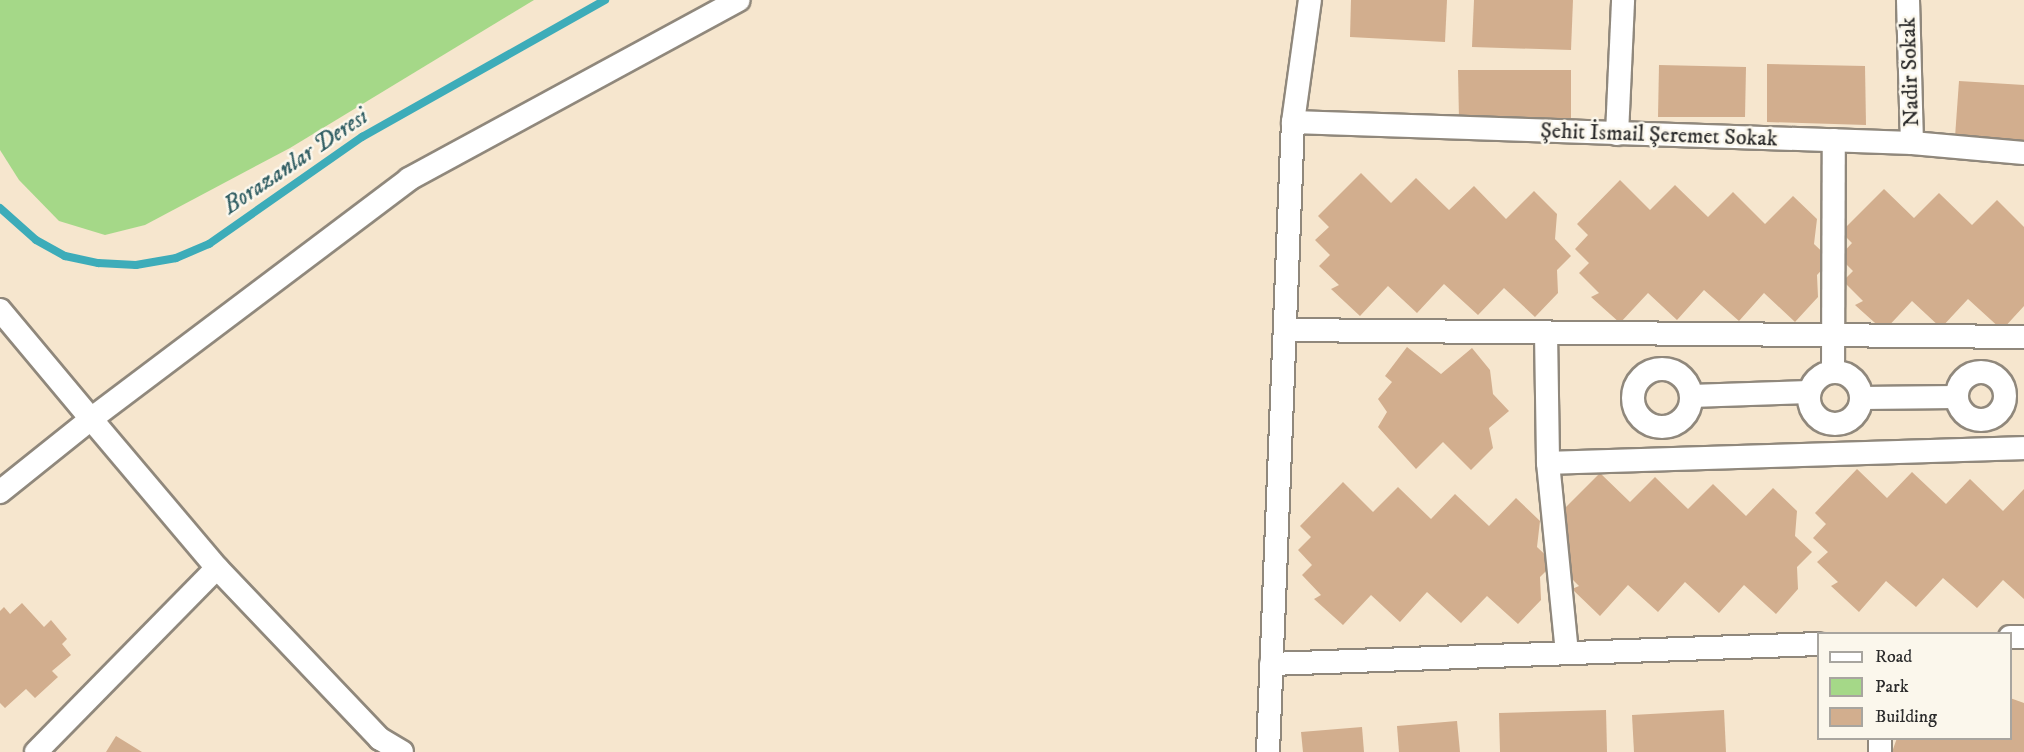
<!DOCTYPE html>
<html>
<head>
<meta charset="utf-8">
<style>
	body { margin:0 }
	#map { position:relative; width:2024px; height:752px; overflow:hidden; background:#f6e6ce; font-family:"IM FELL DW Pica",serif }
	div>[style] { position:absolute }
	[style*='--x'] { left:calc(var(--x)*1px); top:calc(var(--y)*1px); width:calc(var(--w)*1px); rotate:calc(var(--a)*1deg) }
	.green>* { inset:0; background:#a5d888 }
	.stream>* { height:8px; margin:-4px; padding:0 4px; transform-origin:4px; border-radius:4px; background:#3dacb9 }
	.building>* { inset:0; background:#d2ae8e }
	.roads { filter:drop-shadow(2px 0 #90887c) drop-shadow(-2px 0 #90887c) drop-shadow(0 2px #90887c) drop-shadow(0 -2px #90887c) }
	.street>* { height:22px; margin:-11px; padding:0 11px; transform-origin:11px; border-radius:11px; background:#fff }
	.street>.ring { margin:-11px; padding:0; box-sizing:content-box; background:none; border:22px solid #fff; border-radius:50% }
	span { translate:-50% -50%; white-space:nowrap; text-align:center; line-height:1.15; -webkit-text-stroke:5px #fbf7ec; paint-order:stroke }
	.street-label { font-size:22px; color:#2b2b2b }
	.water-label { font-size:24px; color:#325f64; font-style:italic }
	.legend { position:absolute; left:1817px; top:632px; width:195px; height:108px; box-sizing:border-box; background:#fbf7ec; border:2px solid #a8a59f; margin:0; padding:8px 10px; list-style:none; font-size:18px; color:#2b2b2b }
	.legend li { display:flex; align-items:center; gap:12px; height:30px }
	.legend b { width:30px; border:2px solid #a8a59f }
</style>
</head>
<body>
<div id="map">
	<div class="green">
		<i style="clip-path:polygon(0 0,534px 0,290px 148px,145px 225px,105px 235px,59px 221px,19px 180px,0 150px)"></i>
	</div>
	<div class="stream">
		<i style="--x:0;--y:208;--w:48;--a:41.6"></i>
		<i style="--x:36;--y:240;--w:33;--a:29"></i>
		<i style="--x:65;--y:256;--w:34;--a:12"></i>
		<i style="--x:98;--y:263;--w:38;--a:3"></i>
		<i style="--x:136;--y:265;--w:41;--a:-9.9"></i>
		<i style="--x:176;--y:258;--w:36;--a:-23"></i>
		<i style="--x:209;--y:244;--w:187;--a:-35"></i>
		<i style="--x:362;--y:137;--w:279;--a:-29.4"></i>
	</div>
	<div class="building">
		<i style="clip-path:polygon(1351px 0,1447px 0,1445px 42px,1350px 37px)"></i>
		<i style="clip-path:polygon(1474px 0,1573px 0,1571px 50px,1472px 47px)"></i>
		<i style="clip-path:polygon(1767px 64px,1865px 66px,1866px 125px,1767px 122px)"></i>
		<i style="clip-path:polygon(1659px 65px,1746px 67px,1745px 117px,1658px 117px)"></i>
		<i style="clip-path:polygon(1458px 70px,1571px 70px,1571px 119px,1459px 119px)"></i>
		<i style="clip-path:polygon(1959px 81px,2024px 85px,2024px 141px,1955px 137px)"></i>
		<i style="clip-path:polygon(1361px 173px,1391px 203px,1416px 178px,1449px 210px,1474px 186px,1506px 219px,1534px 191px,1557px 214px,1555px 239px,1571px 256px,1557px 270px,1558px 293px,1535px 317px,1504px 288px,1478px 315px,1444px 284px,1417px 313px,1388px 286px,1360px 316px,1331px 289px,1339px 285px,1319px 266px,1330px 255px,1315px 240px,1329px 227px,1318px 216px)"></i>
		<i style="clip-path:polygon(1620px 180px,1650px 210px,1675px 185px,1708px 217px,1733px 192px,1765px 224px,1793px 196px,1817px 219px,1814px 244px,1831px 260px,1817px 275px,1818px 297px,1795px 322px,1764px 293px,1739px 321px,1704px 290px,1677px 320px,1648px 293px,1620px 323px,1591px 297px,1599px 293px,1579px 273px,1589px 263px,1575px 249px,1588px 235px,1577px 224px)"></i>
		<i style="clip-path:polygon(1884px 189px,1914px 218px,1939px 193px,1972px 225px,1997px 200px,2024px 227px,2024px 306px,2002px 330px,1968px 299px,1941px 328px,1912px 301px,1884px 331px,1855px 305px,1863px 301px,1843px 281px,1853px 271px,1839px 257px,1852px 243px,1841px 232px)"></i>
		<i style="clip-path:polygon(1407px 347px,1441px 374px,1472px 348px,1490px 370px,1493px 394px,1509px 411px,1489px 428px,1493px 448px,1471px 470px,1443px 442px,1416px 469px,1378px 427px,1387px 412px,1378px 399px,1392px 382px,1385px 376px)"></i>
		<i style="clip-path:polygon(1857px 469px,1887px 498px,1912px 472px,1946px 504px,1970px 479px,2003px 511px,2024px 489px,2024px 599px,2003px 580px,1977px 608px,1943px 578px,1916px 607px,1886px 581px,1859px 612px,1831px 586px,1838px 582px,1817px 562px,1828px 552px,1813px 538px,1826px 524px,1815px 513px)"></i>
		<i style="clip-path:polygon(1600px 473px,1630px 502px,1655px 477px,1688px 509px,1713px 484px,1746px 516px,1773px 488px,1797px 511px,1795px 536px,1812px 552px,1797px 567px,1798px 589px,1776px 614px,1744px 585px,1719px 613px,1685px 582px,1658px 612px,1628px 585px,1600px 616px,1572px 589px,1579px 586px,1559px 566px,1570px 555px,1555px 541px,1568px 527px,1557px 516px)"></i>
		<i style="clip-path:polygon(1343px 482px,1373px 512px,1398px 487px,1431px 519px,1455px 494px,1489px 526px,1516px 498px,1540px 521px,1537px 547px,1554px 563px,1540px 577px,1541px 600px,1518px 624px,1487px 596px,1461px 623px,1427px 592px,1400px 622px,1371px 595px,1343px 625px,1314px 599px,1321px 595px,1302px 575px,1312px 565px,1298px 550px,1311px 537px,1300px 526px)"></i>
		<i style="clip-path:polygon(22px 603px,44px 627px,51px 620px,67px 639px,62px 644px,71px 655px,52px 671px,58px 677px,35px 698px,26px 689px,5px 708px,0 703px,0 611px,4px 607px,10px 614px)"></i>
		<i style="clip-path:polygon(2010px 698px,2024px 703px,2024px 752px,1892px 752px,1897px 738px,2010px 738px)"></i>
		<i style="clip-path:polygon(1606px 710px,1607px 752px,1500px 752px,1499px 713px)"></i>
		<i style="clip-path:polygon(1724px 710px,1726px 752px,1634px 752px,1632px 715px)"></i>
		<i style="clip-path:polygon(1457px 721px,1460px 752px,1399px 752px,1397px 726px)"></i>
		<i style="clip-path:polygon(1362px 727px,1364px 752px,1303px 752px,1301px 732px)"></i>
		<i style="clip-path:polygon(116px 736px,142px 752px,106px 752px)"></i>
	</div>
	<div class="roads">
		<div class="street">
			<i style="--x:1908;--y:0;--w:143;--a:88.4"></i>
			<i style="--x:1293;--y:122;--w:619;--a:1.94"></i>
			<i style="--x:1912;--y:143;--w:112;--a:5.1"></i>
			<i style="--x:1617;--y:134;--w:134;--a:-87.4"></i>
			<i style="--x:0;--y:310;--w:142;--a:50.1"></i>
			<i style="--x:91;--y:419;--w:117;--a:141.3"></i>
			<i style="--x:1285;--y:330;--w:739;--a:0.54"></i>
			<i style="--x:1546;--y:332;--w:131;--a:89.1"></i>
			<i class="ring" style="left:1633px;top:369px;width:36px;height:36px"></i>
			<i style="--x:1833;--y:371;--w:231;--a:-89.8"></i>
			<i class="ring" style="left:1809px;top:372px;width:30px;height:30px"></i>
			<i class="ring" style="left:1957px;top:372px;width:26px;height:26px"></i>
			<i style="--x:1691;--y:396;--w:118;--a:-1.9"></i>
			<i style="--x:1861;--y:398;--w:96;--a:-0.6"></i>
			<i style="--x:2010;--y:637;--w:14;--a:0"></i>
			<i style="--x:1567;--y:653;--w:191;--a:-95.7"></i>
			<i style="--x:1548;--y:463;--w:476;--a:-1.8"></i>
			<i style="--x:1271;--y:664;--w:547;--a:-2.09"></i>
			<i style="--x:1880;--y:738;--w:14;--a:90"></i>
			<i style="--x:36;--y:752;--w:258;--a:-45.5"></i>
			<i style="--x:402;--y:752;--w:26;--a:-149"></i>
			<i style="--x:380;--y:739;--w:236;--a:-133.6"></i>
			<i style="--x:217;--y:568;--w:195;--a:-130.2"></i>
			<i style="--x:91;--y:419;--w:398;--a:-37"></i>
			<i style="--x:409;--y:179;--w:375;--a:-28.5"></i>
			<i style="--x:1268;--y:752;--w:630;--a:-87.73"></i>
			<i style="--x:1293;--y:122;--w:123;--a:-82.1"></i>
		</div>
	</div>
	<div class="street-label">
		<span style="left:1910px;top:72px;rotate:-92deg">Nadir Sokak</span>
		<span style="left:1659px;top:135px;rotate:2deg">Şehit İsmail Şeremet Sokak</span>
	</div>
	<div class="water-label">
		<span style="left:296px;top:162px;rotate:-34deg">Borazanlar Deresi</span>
	</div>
	<ul class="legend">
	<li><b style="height:8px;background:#fff"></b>Road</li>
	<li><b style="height:16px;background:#a5d888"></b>Park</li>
	<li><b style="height:16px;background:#d2ae8e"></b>Building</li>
	</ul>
</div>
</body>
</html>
